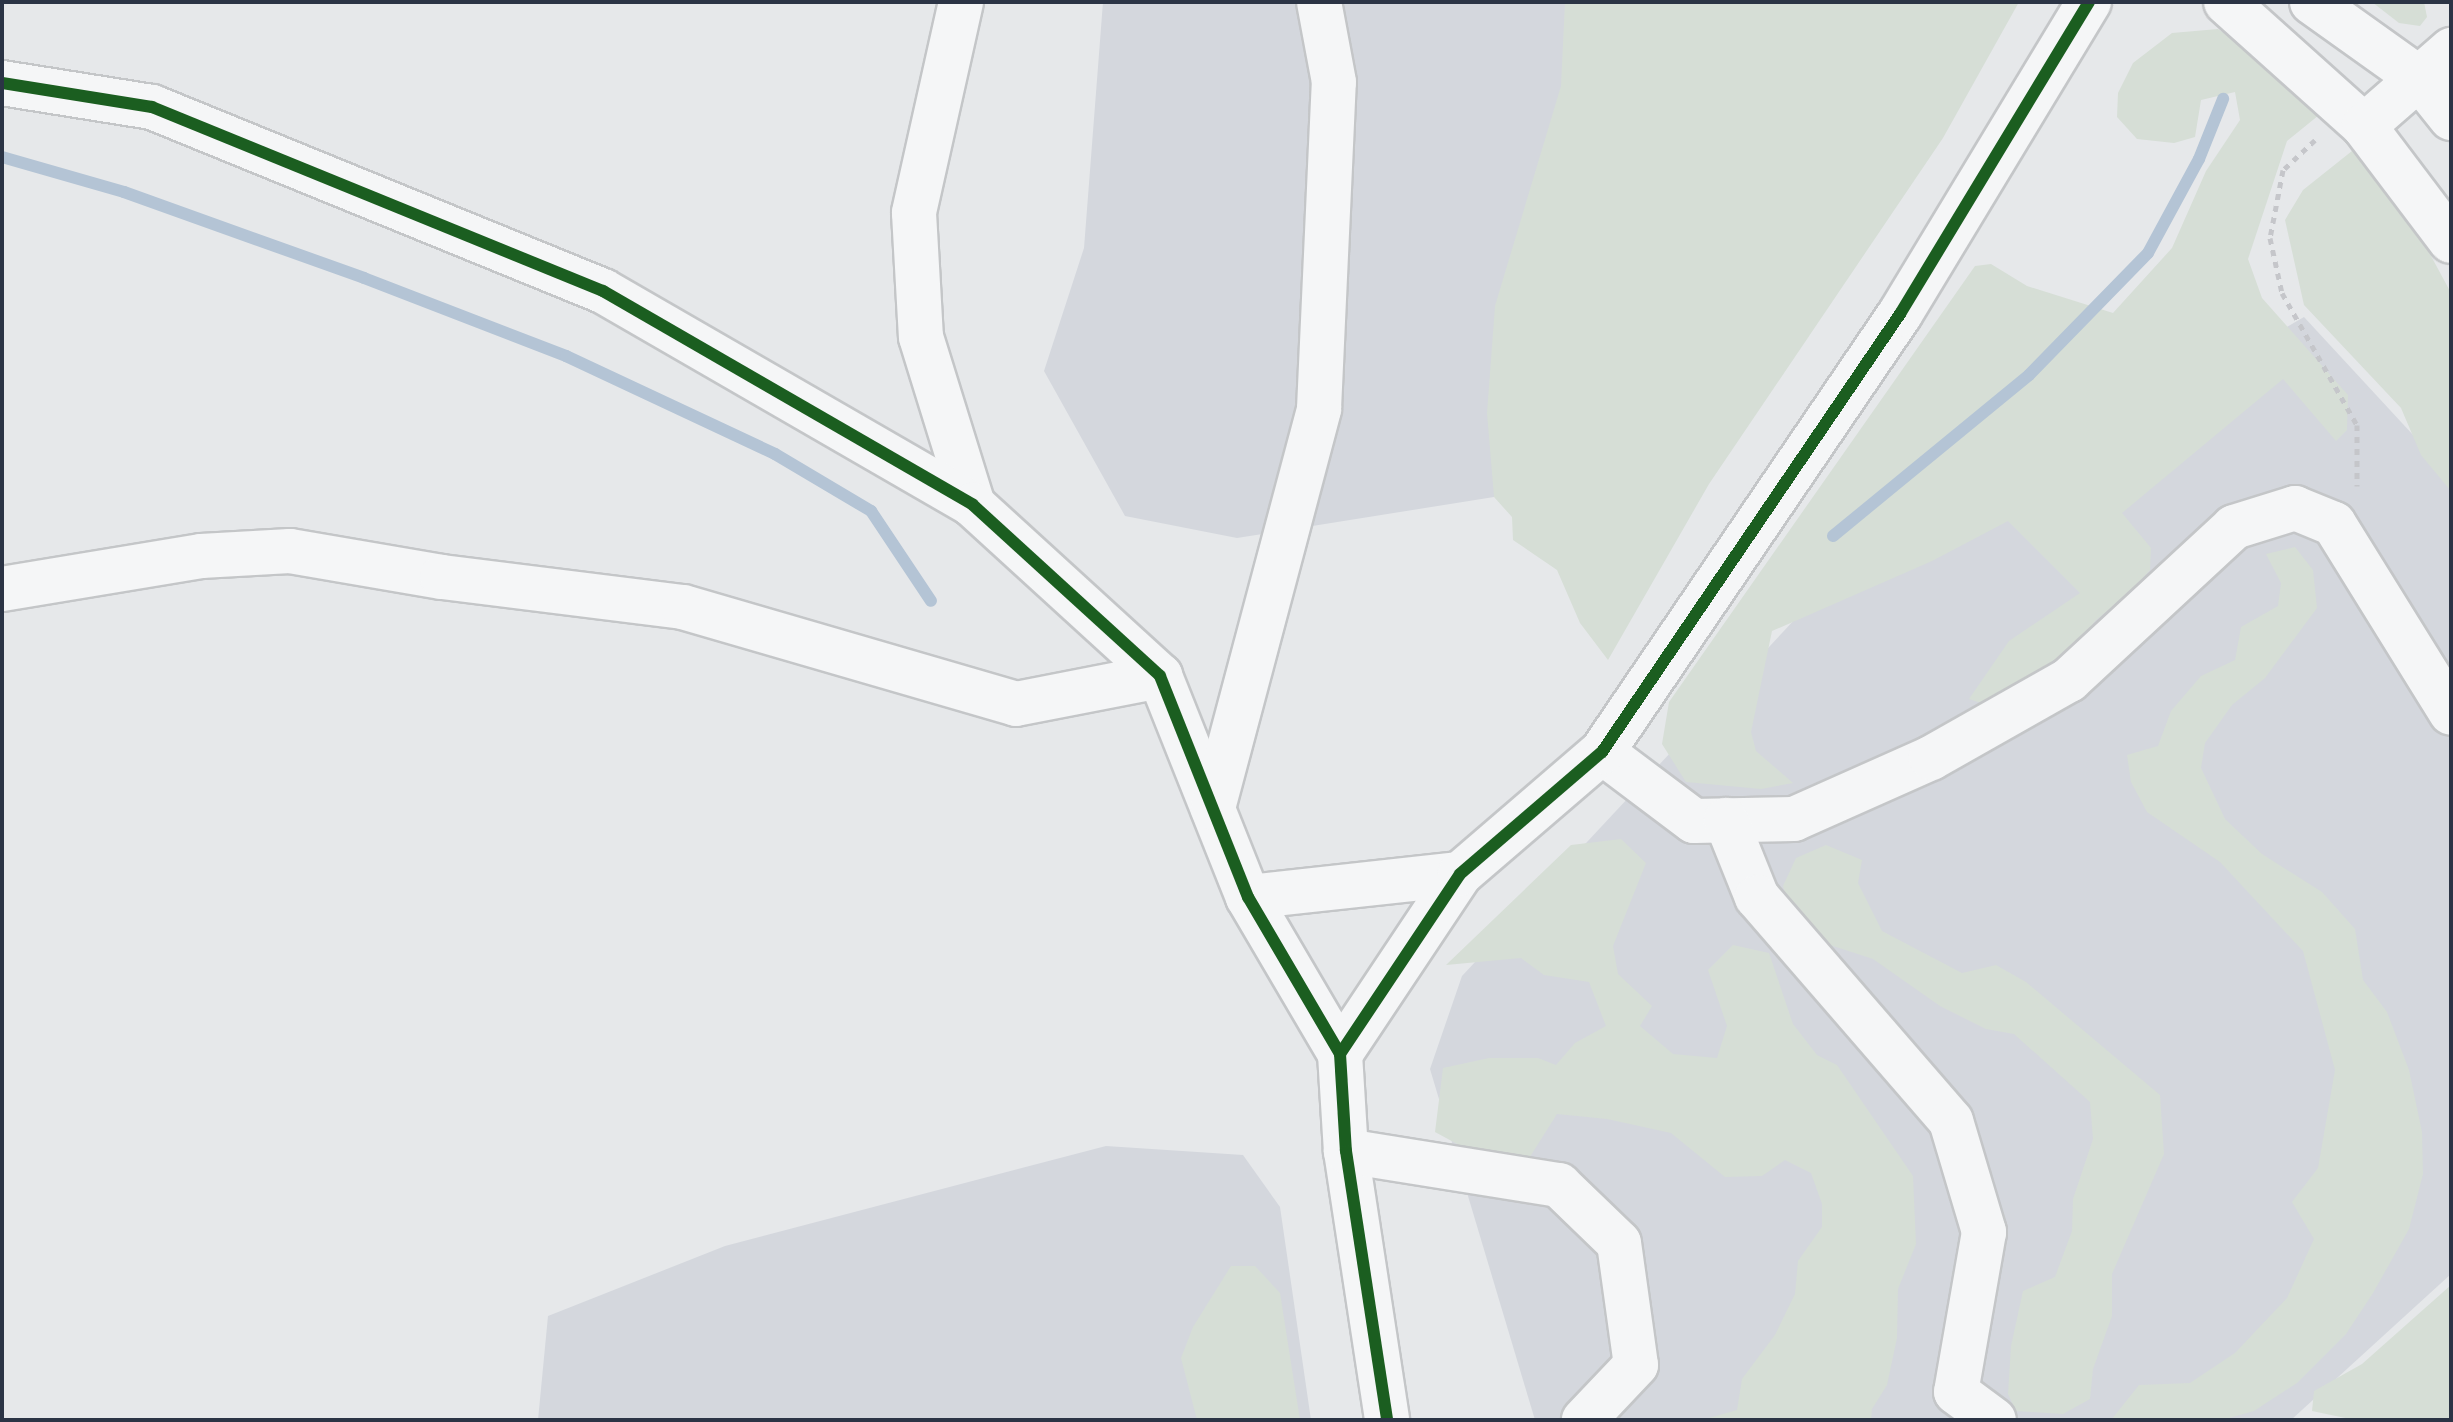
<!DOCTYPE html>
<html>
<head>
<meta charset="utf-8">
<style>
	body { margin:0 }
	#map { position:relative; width:2453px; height:1422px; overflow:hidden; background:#e6e8ea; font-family:"Alegreya Sans",sans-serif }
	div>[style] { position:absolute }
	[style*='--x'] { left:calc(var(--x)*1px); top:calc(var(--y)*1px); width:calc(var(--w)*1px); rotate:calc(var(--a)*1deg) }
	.built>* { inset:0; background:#d4d7dd }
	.green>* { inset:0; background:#d6ded6 }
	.stream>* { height:12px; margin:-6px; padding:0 6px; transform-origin:6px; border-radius:6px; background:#b4c4d5 }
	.path>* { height:5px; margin-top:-2.5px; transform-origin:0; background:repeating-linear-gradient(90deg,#c5c6ca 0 6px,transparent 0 12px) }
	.roads { filter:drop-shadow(2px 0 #c4c6c8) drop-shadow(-2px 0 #c4c6c8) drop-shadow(0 2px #c4c6c8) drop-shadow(0 -2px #c4c6c8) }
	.minor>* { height:44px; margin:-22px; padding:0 22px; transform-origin:22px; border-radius:22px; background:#f5f6f7 }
	.cycleway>* { height:12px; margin:-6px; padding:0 6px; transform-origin:6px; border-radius:6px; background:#1b5e20 }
	span { translate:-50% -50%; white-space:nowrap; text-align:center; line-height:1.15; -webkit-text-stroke:8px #f4f6f9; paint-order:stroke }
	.frame { position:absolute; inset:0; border:4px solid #2b3445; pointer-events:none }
</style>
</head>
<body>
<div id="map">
	<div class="built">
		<i style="clip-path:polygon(1103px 2px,1592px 2px,1586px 86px,1505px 274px,1494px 497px,1237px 538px,1125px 516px,1044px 371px,1084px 248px)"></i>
		<i style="clip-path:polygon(2304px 317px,2451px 476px,2451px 1274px,2291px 1420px,1535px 1420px,1430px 1069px,1462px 976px,1811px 602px)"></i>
		<i style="clip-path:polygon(1106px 1146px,1243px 1155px,1280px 1207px,1311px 1420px,538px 1420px,548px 1316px,725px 1246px)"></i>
	</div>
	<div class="green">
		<i style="clip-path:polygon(1565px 2px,2019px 2px,1943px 138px,1709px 484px,1608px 660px,1580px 623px,1557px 570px,1513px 540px,1512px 517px,1494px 497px,1487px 413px,1495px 306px,1561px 86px)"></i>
		<i style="clip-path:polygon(2372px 2px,2424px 2px,2427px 17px,2420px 26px,2399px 23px)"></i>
		<i style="clip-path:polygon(2218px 29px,2314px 93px,2324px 111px,2287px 141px,2248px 259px,2262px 298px,2348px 395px,2347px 430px,2336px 441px,2283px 379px,2122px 513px,2151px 548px,2150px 570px,2129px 593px,2095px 621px,2075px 651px,1984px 704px,1969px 699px,2009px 641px,2080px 593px,2008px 521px,1932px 561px,1772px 631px,1751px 732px,1756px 751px,1793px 783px,1761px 789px,1686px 782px,1662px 744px,1669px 702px,1975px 266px,1991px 264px,2027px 286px,2113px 313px,2172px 248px,2206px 171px,2240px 120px,2235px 92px,2201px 100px,2195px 137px,2174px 143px,2137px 139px,2117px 117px,2118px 93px,2133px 63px,2172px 33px)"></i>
		<i style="clip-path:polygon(2357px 147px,2389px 178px,2451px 293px,2451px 491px,2421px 455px,2401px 408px,2304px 305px,2285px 220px,2303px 190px)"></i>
		<i style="clip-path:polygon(2295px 547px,2313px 570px,2317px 608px,2265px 678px,2232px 705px,2205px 743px,2201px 768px,2225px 819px,2262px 854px,2322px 892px,2355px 929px,2363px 980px,2387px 1012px,2409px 1070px,2422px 1132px,2423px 1174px,2409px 1229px,2373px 1293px,2346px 1334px,2297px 1383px,2254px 1411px,2222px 1420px,2111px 1420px,2139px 1385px,2190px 1383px,2235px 1353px,2287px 1298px,2314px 1239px,2292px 1202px,2318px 1168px,2335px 1070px,2303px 951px,2220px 862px,2147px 812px,2131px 782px,2127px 755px,2158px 746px,2171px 711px,2201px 676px,2235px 660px,2241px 627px,2278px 606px,2281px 583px,2266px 554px)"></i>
		<i style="clip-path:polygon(1621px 839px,1646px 863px,1613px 946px,1618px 974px,1652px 1006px,1640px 1026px,1673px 1054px,1717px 1058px,1727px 1026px,1708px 970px,1733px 945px,1769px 953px,1793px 1024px,1817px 1055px,1837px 1065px,1913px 1176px,1916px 1244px,1898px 1289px,1897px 1338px,1887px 1385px,1872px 1409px,1871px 1420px,1702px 1420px,1737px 1410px,1742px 1379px,1775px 1335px,1795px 1294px,1798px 1261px,1822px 1227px,1822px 1204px,1811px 1173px,1785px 1160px,1762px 1176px,1725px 1177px,1671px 1133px,1607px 1119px,1557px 1114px,1526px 1163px,1494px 1164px,1435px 1132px,1443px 1068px,1489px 1058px,1538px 1058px,1556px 1065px,1575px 1043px,1606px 1026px,1589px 982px,1544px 975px,1521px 958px,1446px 965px,1571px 845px)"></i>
		<i style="clip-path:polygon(1826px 845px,1862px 860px,1858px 883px,1882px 931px,1962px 973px,1996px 965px,2026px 982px,2160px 1095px,2164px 1154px,2112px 1274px,2112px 1316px,2093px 1369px,2090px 1399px,2063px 1414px,2016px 1411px,2008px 1394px,2011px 1346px,2023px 1291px,2055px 1277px,2072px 1231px,2073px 1199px,2093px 1139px,2090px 1102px,2014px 1034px,1986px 1029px,1940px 1006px,1873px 959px,1830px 945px,1789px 910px,1783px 886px,1796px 858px)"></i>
		<i style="clip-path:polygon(1231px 1266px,1255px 1266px,1280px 1293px,1300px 1420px,1197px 1420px,1181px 1358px,1193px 1327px)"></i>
		<i style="clip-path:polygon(2451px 1285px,2451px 1420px,2355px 1420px,2312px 1411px,2314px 1391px,2362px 1364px)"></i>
	</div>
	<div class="stream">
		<i style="--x:2;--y:157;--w:127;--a:16"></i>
		<i style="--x:124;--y:192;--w:255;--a:19.7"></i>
		<i style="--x:364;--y:278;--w:217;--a:21.1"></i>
		<i style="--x:566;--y:356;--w:231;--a:25.1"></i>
		<i style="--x:775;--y:454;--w:112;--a:30.7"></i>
		<i style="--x:871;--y:511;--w:108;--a:56.3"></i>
		<i style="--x:1833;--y:536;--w:254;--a:-39.4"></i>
		<i style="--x:2029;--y:375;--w:170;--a:-45.7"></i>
		<i style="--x:2148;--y:253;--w:107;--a:-61.5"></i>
		<i style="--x:2199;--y:159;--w:65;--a:-68.2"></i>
	</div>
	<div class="path">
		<i style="--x:2315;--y:140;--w:44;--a:136.8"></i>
		<i style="--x:2283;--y:170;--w:69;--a:100.8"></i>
		<i style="--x:2270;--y:238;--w:56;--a:77.7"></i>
		<i style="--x:2282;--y:293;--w:152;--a:60.4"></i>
		<i style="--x:2357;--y:425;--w:61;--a:90"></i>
	</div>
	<div class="roads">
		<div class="minor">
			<i style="--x:961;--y:2;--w:216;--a:102.6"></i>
			<i style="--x:914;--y:213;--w:124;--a:86.8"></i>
			<i style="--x:921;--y:337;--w:176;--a:72.8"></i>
			<i style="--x:2226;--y:2;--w:186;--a:41.9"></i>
			<i style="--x:2364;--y:126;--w:144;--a:52.9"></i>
			<i style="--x:2312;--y:2;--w:133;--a:35.5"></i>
			<i style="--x:2420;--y:79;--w:50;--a:51.5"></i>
			<i style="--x:2;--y:83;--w:152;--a:9.1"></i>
			<i style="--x:152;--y:107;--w:487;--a:22.2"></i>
			<i style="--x:603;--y:291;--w:427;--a:30"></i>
			<i style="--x:973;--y:505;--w:253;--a:42.4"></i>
			<i style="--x:1160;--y:676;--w:238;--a:68.3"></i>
			<i style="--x:1248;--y:897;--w:182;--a:59.6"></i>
			<i style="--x:1340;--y:1054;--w:97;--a:86.5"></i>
			<i style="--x:1346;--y:1151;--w:272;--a:81.3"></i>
			<i style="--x:2364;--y:126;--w:116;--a:-41.1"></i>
			<i style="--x:2;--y:589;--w:202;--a:-9.4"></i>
			<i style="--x:201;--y:556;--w:89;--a:-3.2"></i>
			<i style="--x:290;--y:551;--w:154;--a:9.7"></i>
			<i style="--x:442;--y:577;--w:243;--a:7.1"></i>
			<i style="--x:683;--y:607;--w:347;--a:16.2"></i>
			<i style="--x:1016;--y:704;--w:147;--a:-11"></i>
			<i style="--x:1602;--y:752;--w:115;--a:36.9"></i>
			<i style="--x:1694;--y:821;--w:100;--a:-1.1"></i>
			<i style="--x:1794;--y:819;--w:150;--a:-24"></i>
			<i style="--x:1931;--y:758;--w:159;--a:-29.5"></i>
			<i style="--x:2069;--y:680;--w:225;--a:-42.8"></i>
			<i style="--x:2234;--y:527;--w:64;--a:-17.3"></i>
			<i style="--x:2295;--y:508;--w:42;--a:22.3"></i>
			<i style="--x:2334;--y:524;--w:222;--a:58.2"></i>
			<i style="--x:1213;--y:808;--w:413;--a:-75.1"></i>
			<i style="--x:1319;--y:409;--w:327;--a:-87.4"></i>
			<i style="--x:1334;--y:82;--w:81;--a:-100.6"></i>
			<i style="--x:1726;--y:820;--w:83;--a:68.1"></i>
			<i style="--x:1757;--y:897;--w:296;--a:49.1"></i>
			<i style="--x:1951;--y:1121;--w:116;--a:73.4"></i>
			<i style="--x:1984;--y:1232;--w:162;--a:99.9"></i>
			<i style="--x:1956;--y:1392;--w:47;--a:36.4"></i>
			<i style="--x:1248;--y:897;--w:213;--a:-6.2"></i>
			<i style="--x:1340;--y:1054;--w:216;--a:-56.3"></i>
			<i style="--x:1460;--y:874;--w:187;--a:-40.7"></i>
			<i style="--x:1602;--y:752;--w:530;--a:-55.77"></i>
			<i style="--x:1900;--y:314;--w:365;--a:-58.8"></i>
			<i style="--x:1346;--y:1151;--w:216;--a:9.1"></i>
			<i style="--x:1559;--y:1185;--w:83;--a:44"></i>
			<i style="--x:1619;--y:1243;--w:123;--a:82.1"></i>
			<i style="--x:1636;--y:1365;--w:76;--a:133.4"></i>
		</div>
	</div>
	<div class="cycleway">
		<i style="--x:2;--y:83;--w:152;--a:9.1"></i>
		<i style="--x:152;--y:107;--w:487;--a:22.2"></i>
		<i style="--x:603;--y:291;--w:427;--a:30"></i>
		<i style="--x:973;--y:505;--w:253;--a:42.4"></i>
		<i style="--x:1160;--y:676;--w:238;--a:68.3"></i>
		<i style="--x:1248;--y:897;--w:182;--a:59.6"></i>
		<i style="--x:1340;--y:1054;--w:97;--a:86.5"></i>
		<i style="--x:1346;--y:1151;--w:272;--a:81.3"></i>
		<i style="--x:1340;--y:1054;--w:216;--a:-56.3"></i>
		<i style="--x:1460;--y:874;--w:187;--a:-40.7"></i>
		<i style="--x:1602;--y:752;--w:530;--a:-55.77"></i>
		<i style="--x:1900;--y:314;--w:365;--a:-58.8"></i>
	</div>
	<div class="frame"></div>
</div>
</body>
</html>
